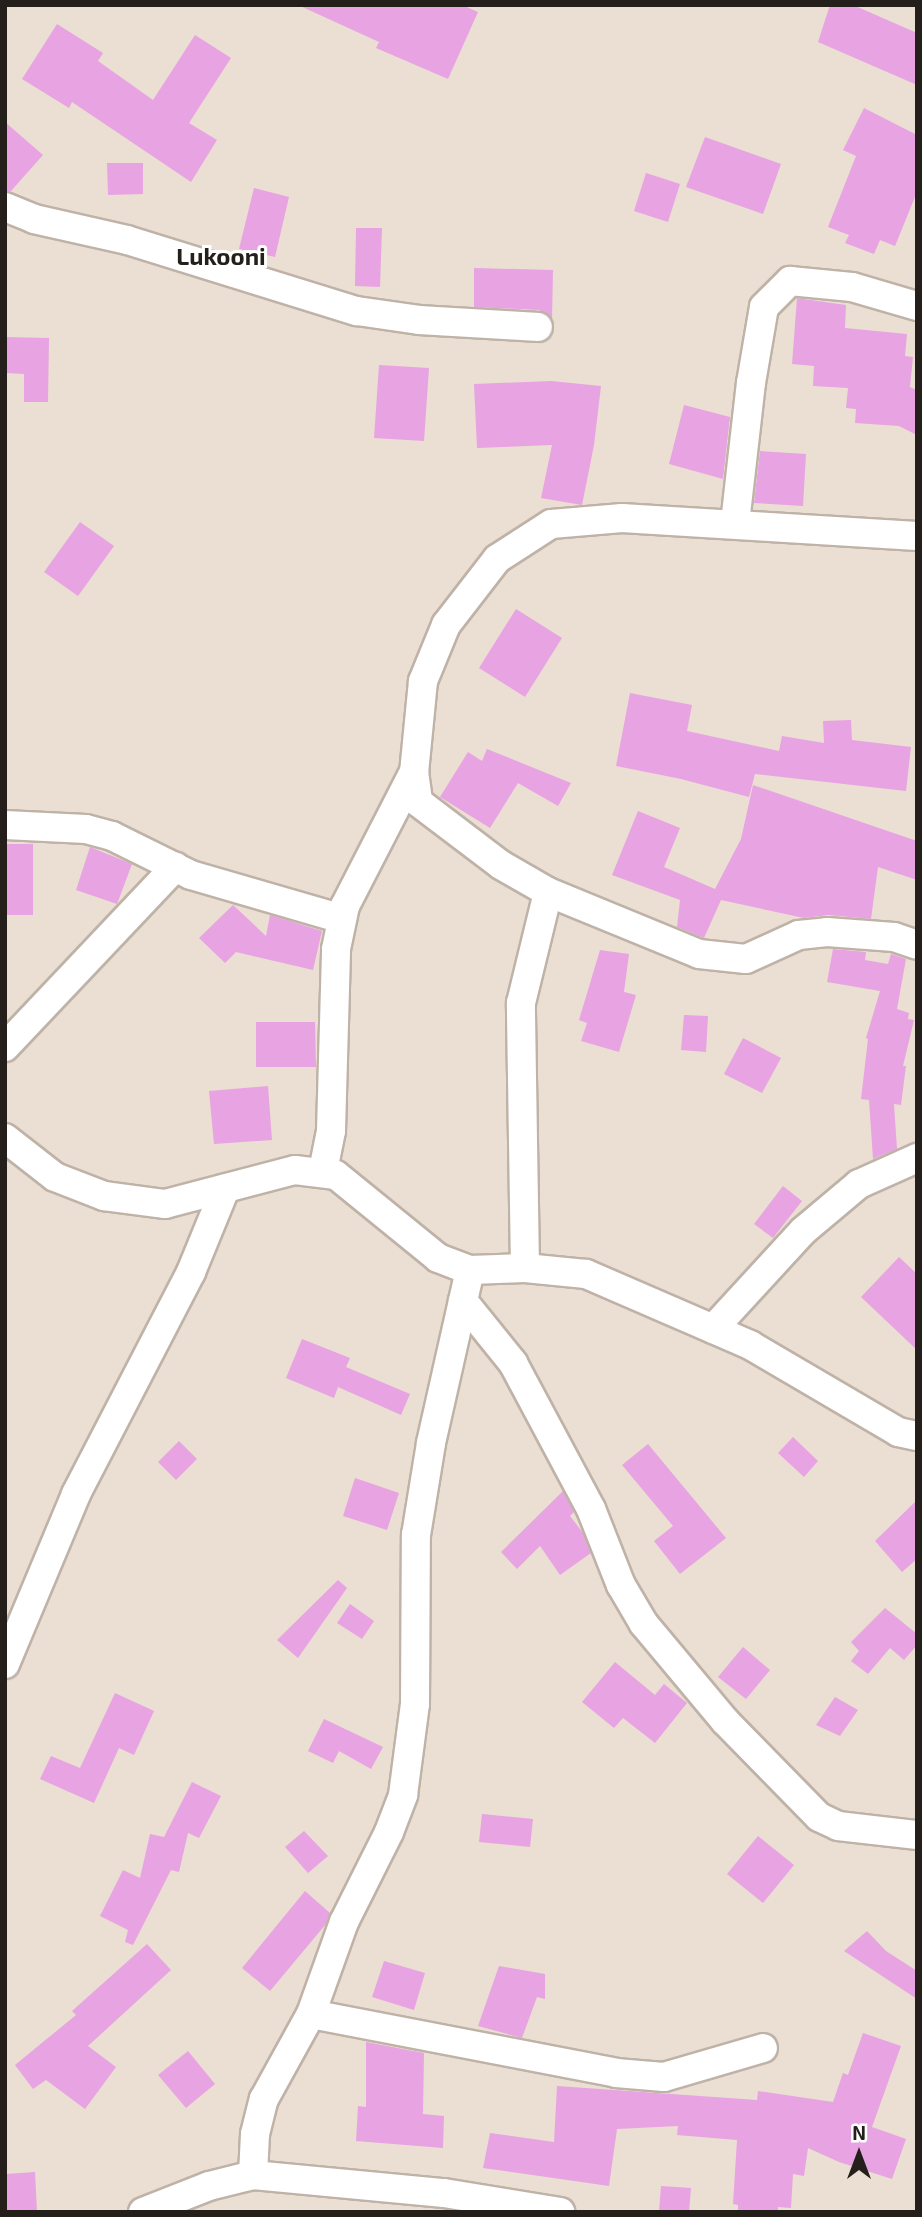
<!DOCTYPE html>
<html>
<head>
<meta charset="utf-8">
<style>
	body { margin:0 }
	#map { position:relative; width:922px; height:2217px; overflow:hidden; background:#ebded3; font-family:"Exo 2",sans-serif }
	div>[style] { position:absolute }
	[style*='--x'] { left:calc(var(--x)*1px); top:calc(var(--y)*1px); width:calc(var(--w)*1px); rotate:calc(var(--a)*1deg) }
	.building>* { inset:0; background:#e8a3e2 }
	.roads { filter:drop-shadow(2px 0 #bfb2a7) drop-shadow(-2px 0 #bfb2a7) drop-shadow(0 2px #bfb2a7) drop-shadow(0 -2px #bfb2a7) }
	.street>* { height:28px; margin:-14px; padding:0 14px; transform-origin:14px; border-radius:14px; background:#fff }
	span { translate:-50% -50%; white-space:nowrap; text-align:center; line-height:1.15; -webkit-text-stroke:6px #fff; paint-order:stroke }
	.quarter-label { font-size:24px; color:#241f1b; font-weight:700 }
	.frame { position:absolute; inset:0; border:7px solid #241f1b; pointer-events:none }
	.north { position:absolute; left:824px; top:2119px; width:70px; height:70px; -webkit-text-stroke:5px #fff; paint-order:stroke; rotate:0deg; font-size:19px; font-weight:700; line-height:28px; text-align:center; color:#241f1b }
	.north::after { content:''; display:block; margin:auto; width:24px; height:32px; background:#241f1b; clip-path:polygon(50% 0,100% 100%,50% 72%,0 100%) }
</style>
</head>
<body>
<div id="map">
	<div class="building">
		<i style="clip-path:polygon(298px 5px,462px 5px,478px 12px,448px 79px,376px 48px,379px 42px)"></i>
		<i style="clip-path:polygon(830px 5px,853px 5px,917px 33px,917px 85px,818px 42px)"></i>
		<i style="clip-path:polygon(57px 24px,103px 53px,98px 61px,153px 100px,195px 35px,231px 58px,189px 123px,217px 140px,191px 182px,72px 102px,69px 108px,22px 79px)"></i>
		<i style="clip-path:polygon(864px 108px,917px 135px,917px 192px,895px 246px,880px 240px,874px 254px,845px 243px,849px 235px,828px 227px,856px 156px,843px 150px)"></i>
		<i style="clip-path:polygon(5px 122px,43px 155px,11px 191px,5px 191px)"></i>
		<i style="clip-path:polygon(705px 137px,781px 164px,763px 214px,686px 187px)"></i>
		<i style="clip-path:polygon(107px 163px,143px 163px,143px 194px,108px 195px)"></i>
		<i style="clip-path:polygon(646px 173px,680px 184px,668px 222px,634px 211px)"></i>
		<i style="clip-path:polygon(254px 188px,289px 197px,275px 257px,239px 249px)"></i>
		<i style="clip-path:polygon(356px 228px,382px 228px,380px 287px,355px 286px)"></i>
		<i style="clip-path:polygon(474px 268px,553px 270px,552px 319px,539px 310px,474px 307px)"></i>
		<i style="clip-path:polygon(797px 298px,846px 305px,845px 328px,907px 334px,905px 356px,913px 357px,910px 387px,917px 390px,917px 435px,899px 426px,855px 423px,856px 409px,846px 408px,848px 388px,813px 386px,814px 366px,792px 364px)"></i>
		<i style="clip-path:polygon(5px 337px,49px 338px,48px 402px,24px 402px,24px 374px,5px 373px)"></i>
		<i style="clip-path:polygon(379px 365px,429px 368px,424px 441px,374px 438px)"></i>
		<i style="clip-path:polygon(551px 381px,601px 386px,594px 445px,582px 505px,541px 498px,552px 445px,477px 448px,474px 384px)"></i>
		<i style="clip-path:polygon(684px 405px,730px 417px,723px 479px,669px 464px)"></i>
		<i style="clip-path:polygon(760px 451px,806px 454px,803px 506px,754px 503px)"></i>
		<i style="clip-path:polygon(80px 522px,114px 546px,78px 596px,44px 572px)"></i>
		<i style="clip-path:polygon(516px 609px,562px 638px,525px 697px,479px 668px)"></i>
		<i style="clip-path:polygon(630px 693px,692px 705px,687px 731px,779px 751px,782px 736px,824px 743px,823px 721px,851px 720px,852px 740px,911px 747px,906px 791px,755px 774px,749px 797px,681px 779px,616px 766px)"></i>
		<i style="clip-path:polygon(487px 749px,571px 783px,558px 806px,518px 783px,490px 828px,440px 797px,468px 752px,482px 761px)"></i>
		<i style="clip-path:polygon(753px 785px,917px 841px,917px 880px,878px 867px,871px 919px,828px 915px,804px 918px,721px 900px,704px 938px,677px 927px,680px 900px,612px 875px,638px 811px,680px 828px,664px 867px,715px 889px,741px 839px)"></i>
		<i style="clip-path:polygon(5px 844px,33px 844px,33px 915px,5px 915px)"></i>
		<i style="clip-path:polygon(90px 847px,132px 864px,117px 904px,76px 890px)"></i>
		<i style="clip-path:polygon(233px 905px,266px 936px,270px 915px,322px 931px,313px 970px,236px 952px,225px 963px,199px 938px)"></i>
		<i style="clip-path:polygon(833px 949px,866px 952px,865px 960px,888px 964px,891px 954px,906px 959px,897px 1009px,909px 1013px,908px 1019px,914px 1020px,903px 1066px,906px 1066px,901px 1105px,894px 1104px,897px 1149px,873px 1159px,869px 1100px,861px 1099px,868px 1039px,866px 1038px,880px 991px,827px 982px)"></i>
		<i style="clip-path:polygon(600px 950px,629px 954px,624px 992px,636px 995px,619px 1052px,581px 1041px,587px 1023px,579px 1020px)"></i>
		<i style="clip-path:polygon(684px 1015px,708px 1016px,706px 1052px,681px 1050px)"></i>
		<i style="clip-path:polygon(256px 1022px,315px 1022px,316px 1067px,256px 1067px)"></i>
		<i style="clip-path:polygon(743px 1038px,781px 1058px,762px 1093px,724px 1074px)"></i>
		<i style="clip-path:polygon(268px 1086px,272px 1140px,214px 1144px,209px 1091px)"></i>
		<i style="clip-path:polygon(783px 1186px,802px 1201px,773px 1238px,754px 1224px)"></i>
		<i style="clip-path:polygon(899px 1257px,917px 1274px,917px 1350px,861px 1297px)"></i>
		<i style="clip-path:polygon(302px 1339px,350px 1358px,346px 1367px,410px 1394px,401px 1415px,338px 1387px,334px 1398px,286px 1378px)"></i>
		<i style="clip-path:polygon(793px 1437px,818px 1461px,804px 1477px,778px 1453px)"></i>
		<i style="clip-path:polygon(179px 1441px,197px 1459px,176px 1480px,158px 1462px)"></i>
		<i style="clip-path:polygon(648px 1444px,726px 1538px,680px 1574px,654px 1541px,673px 1526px,622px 1465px)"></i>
		<i style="clip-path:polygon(355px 1478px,399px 1493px,387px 1530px,343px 1516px)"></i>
		<i style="clip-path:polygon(563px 1491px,574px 1512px,570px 1516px,583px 1533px,591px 1553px,560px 1575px,540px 1546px,517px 1569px,501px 1552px)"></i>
		<i style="clip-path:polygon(917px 1500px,917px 1559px,902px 1572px,875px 1541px)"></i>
		<i style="clip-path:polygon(338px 1580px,347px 1588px,298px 1658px,277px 1640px)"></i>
		<i style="clip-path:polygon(350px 1604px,374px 1621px,362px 1639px,337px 1623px)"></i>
		<i style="clip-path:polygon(885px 1608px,917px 1634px,917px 1645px,904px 1660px,890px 1648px,868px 1674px,851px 1661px,859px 1651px,851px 1642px)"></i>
		<i style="clip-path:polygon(743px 1647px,770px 1670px,746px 1699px,718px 1677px)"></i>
		<i style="clip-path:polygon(615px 1662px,655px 1695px,664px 1684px,687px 1703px,655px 1743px,623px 1718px,614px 1728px,582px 1702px)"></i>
		<i style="clip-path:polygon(115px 1693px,154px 1711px,134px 1755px,119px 1748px,94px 1803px,40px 1779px,51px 1756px,80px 1768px)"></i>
		<i style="clip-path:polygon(835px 1697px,858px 1710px,840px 1736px,816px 1725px)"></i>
		<i style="clip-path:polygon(324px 1719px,383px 1747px,371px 1769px,339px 1751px,333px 1763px,308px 1751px)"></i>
		<i style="clip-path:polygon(192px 1782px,221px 1796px,199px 1838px,188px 1833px,179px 1872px,171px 1870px,133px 1945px,125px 1942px,128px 1930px,100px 1916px,123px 1870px,140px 1878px,150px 1834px,164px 1837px)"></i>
		<i style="clip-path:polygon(482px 1814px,533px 1819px,530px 1847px,479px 1842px)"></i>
		<i style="clip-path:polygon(304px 1831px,328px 1856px,308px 1873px,285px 1847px)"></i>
		<i style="clip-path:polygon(758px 1836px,794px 1865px,763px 1903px,727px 1874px)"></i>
		<i style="clip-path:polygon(305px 1891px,330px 1913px,326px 1924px,270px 1991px,242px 1968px)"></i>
		<i style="clip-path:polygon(867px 1931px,886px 1951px,917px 1971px,917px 1999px,844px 1951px)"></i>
		<i style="clip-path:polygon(147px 1944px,171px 1970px,88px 2046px,116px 2067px,85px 2109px,46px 2080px,33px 2089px,15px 2065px,76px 2015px,72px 2011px)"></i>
		<i style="clip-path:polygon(384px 1961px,425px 1973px,414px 2010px,372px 1997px)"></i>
		<i style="clip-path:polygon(499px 1966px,545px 1974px,545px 1999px,537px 1997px,522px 2038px,478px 2026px)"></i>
		<i style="clip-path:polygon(863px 2033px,901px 2046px,872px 2127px,906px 2139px,892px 2179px,839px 2162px,808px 2148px,804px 2176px,793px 2174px,791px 2208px,778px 2207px,778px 2212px,738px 2212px,738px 2205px,733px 2204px,737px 2140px,677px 2135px,678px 2126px,617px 2129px,609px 2186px,483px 2168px,490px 2133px,554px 2142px,557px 2086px,757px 2100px,758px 2091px,833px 2102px,843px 2073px,848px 2075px)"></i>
		<i style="clip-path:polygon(366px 2042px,424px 2053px,423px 2114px,444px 2116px,443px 2148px,356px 2141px,358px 2106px,366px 2107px)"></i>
		<i style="clip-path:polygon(188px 2051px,215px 2084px,186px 2108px,158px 2075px)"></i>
		<i style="clip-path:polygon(35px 2172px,37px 2212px,5px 2212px,5px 2174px)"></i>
		<i style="clip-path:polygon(661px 2186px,691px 2188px,689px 2212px,659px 2212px)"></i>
	</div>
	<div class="roads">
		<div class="street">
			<i style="--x:5;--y:207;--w:31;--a:22"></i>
			<i style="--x:34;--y:219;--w:95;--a:12.7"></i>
			<i style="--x:127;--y:240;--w:241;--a:17.2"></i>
			<i style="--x:357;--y:311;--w:64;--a:8.1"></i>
			<i style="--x:420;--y:320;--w:118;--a:3.4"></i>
			<i style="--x:735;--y:523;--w:141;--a:-83.5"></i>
			<i style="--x:751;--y:383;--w:77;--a:-80.3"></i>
			<i style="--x:764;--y:307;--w:37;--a:-45"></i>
			<i style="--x:790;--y:281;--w:62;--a:5.5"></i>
			<i style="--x:852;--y:287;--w:68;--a:16.3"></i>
			<i style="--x:917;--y:536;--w:296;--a:-176.5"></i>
			<i style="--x:622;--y:518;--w:71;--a:175.2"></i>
			<i style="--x:551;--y:524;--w:64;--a:147.1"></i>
			<i style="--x:497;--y:559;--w:83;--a:127.7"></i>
			<i style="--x:446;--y:625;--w:61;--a:112.3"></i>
			<i style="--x:423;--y:681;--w:91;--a:95.6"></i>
			<i style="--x:414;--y:772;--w:30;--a:82"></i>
			<i style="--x:418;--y:802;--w:104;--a:37.2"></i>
			<i style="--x:501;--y:865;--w:54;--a:29.9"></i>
			<i style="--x:548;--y:892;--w:163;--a:22.3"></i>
			<i style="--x:699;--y:954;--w:47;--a:6.1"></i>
			<i style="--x:746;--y:959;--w:58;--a:-24.4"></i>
			<i style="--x:799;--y:935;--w:28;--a:-6"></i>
			<i style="--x:827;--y:932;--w:67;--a:4.3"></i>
			<i style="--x:894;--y:937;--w:24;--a:19"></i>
			<i style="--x:5;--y:825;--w:81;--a:2.8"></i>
			<i style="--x:86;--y:829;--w:27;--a:15"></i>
			<i style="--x:112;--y:836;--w:88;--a:26.3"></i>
			<i style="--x:191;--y:875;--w:157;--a:16.2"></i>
			<i style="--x:5;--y:1047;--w:248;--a:-46.6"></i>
			<i style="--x:5;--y:1138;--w:63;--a:38"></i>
			<i style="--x:55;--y:1177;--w:53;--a:21.2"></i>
			<i style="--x:104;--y:1196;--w:62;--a:7.5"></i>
			<i style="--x:165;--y:1204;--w:134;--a:-14.7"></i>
			<i style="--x:295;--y:1170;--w:41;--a:7"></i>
			<i style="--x:336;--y:1175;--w:132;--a:39.1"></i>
			<i style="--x:438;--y:1258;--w:34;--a:21"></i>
			<i style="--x:470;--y:1270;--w:55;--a:-2.1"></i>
			<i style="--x:525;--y:1268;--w:61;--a:5.6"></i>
			<i style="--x:586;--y:1274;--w:179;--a:23.4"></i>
			<i style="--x:750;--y:1345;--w:172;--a:30.4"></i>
			<i style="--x:898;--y:1432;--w:19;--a:12"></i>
			<i style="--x:323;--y:1171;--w:41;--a:-78.7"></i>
			<i style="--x:331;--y:1131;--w:182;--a:-88.4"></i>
			<i style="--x:336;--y:949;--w:44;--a:-78.2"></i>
			<i style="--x:345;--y:906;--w:151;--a:-62.8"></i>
			<i style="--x:525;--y:1268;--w:265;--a:-90.9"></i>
			<i style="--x:521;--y:1003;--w:114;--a:-76.3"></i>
			<i style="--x:463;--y:1301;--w:80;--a:51.1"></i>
			<i style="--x:513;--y:1363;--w:166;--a:61.9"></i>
			<i style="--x:591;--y:1509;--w:82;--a:68.5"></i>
			<i style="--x:621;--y:1585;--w:45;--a:59.5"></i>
			<i style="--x:644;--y:1624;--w:126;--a:50.1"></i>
			<i style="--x:725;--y:1721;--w:134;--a:45.6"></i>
			<i style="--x:819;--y:1817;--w:21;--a:25"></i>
			<i style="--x:838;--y:1826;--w:80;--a:6.5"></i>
			<i style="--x:713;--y:1329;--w:133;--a:-47.4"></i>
			<i style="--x:803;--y:1231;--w:73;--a:-40"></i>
			<i style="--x:859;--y:1184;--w:64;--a:-24.1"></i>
			<i style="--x:5;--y:1664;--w:184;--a:-67.3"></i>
			<i style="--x:76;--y:1494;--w:250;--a:-62.6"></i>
			<i style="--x:191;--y:1272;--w:90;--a:-67.7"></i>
			<i style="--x:311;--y:2014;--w:311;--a:10.9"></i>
			<i style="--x:616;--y:2073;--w:48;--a:4.8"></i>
			<i style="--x:664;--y:2077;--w:103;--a:-16.3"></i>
			<i style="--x:253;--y:2175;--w:41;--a:-87.2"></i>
			<i style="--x:255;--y:2134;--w:36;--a:-76"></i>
			<i style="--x:264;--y:2099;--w:97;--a:-61.1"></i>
			<i style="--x:311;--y:2014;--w:98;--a:-70.3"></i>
			<i style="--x:344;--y:1922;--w:101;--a:-63.4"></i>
			<i style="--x:389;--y:1832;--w:40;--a:-69"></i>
			<i style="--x:403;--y:1795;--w:92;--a:-82.5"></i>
			<i style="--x:415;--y:1704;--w:169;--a:-89.7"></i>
			<i style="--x:416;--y:1535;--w:93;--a:-80.7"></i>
			<i style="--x:431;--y:1443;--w:177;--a:-77.3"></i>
			<i style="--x:143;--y:2212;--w:71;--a:-21.5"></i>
			<i style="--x:209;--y:2186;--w:45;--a:-14"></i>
			<i style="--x:253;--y:2175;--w:192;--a:5.4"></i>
			<i style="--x:444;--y:2193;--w:118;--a:9.3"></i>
		</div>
	</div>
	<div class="quarter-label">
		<span style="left:221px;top:256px">Lukooni</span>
	</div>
	<div class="frame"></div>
	<div class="north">N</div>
</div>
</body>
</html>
